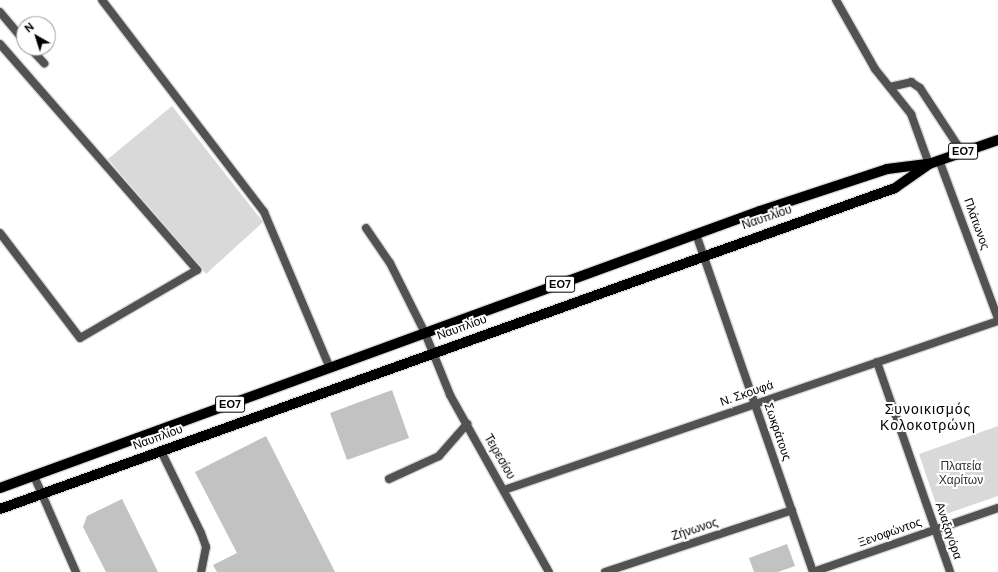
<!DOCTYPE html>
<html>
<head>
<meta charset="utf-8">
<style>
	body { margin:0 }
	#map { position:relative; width:998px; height:572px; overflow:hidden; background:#fff; font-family:"DM Sans",sans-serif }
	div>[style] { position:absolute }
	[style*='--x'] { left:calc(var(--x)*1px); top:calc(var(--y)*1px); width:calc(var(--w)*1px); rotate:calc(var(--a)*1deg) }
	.green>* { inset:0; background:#d9d9d9 }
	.building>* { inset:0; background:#c2c2c2 }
	.roads { filter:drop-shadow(1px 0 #dbdbdb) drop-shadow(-1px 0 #dbdbdb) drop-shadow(0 1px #dbdbdb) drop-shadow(0 -1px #dbdbdb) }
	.service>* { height:8px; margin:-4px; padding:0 4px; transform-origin:4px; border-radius:4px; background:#525252 }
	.minor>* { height:8px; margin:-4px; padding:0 4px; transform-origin:4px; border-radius:4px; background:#525252 }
	.primary>* { height:10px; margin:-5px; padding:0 5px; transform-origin:5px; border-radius:5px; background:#000 }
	span { translate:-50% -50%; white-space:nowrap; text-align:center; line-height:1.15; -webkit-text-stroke:4px #fff; paint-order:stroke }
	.shield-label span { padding:1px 3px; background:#fff; border:1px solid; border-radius:3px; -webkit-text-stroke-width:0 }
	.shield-label { font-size:11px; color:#000; font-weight:700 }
	.street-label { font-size:12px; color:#000 }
	.park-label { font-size:12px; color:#303030 }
	.quarter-label { font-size:14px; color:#000; letter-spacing:1px }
	.north { position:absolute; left:16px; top:16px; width:40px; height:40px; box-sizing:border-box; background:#fff; border:1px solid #999; border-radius:50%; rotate:321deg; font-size:11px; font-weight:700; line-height:16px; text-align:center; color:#000 }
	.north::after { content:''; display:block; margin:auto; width:14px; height:18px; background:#000; clip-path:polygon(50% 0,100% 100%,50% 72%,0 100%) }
</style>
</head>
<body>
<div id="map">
	<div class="green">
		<i style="clip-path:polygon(172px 106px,263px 222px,206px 274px,108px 159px)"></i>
		<i style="clip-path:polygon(998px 426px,998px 496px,940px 516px,919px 454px)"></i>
	</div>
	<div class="building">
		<i style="clip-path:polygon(392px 390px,409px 438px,347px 460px,330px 413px)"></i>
		<i style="clip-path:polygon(266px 436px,335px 572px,217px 572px,213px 565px,237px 553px,195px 472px)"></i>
		<i style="clip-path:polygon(122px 499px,157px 570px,158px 572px,106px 572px,83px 527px,87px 516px)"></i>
		<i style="clip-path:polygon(787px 544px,795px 566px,778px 572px,754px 572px,749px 558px)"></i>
	</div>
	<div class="roads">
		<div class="service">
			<i style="--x:836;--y:0;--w:79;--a:60.5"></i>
			<i style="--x:875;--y:69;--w:58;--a:51.3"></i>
			<i style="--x:911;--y:114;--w:53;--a:70.2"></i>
			<i style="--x:0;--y:12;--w:38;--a:50"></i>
			<i style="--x:30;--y:48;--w:21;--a:47"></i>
			<i style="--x:890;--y:87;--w:22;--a:-13"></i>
			<i style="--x:911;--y:82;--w:11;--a:34"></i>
			<i style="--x:920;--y:88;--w:77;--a:56.7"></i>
			<i style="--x:366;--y:228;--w:42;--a:55.6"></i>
			<i style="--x:390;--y:263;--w:78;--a:63.4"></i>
			<i style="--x:161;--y:451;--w:91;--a:64"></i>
			<i style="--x:201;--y:533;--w:15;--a:70"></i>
			<i style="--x:206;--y:547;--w:25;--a:101"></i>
			<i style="--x:389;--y:479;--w:55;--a:-24.7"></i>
			<i style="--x:439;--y:456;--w:43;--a:-48.8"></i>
		</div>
		<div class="minor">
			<i style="--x:102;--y:0;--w:267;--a:52.6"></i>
			<i style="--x:264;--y:212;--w:169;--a:67.1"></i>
			<i style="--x:0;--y:44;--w:300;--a:48.9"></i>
			<i style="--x:197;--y:270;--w:135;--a:149.8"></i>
			<i style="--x:80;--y:338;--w:132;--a:-127.3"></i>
			<i style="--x:939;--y:160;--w:170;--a:69.6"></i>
			<i style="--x:696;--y:234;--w:358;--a:70.9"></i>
			<i style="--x:425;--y:333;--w:67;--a:68"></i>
			<i style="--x:450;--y:395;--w:203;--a:60.8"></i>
			<i style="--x:877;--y:362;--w:222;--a:70.8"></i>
			<i style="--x:34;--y:476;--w:105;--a:66.4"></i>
			<i style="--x:504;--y:490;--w:522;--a:-18.89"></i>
			<i style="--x:605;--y:572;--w:197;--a:-18.3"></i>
			<i style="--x:813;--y:572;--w:196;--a:-19.1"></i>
		</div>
		<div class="primary">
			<i style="--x:0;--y:488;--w:809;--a:-20.03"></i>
			<i style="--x:760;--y:211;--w:134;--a:-18.3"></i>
			<i style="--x:887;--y:169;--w:40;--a:-7.1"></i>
			<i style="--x:0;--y:509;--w:951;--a:-19.73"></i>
			<i style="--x:895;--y:188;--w:42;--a:-35.2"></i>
			<i style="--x:929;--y:164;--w:73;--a:-19.2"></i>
		</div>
	</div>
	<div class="shield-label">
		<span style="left:963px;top:151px">ΕΟ7</span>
		<span style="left:560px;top:284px">ΕΟ7</span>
		<span style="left:230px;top:404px">ΕΟ7</span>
	</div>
	<div class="street-label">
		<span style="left:767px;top:218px;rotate:-19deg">Ναυπλίου</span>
		<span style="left:976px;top:224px;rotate:70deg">Πλάτωνος</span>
		<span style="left:462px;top:328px;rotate:-20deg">Ναυπλίου</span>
		<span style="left:747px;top:394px;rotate:-19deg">Ν. Σκουφά</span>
		<span style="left:777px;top:432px;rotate:71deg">Σωκράτους</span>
		<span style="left:158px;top:438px;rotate:-20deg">Ναυπλίου</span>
		<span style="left:499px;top:457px;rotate:60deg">Τειρεσίου</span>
		<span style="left:695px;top:530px;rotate:-18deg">Ζήνωνος</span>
		<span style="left:948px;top:531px;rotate:71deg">Αναξαγόρα</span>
		<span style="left:890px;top:533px;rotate:-19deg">Ξενοφώντος</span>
	</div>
	<div class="park-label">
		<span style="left:961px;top:474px">Πλατεία<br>Χαρίτων</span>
	</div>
	<div class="quarter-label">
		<span style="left:928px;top:417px">Συνοικισμός<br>Κολοκοτρώνη</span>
	</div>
	<div class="north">N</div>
</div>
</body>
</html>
